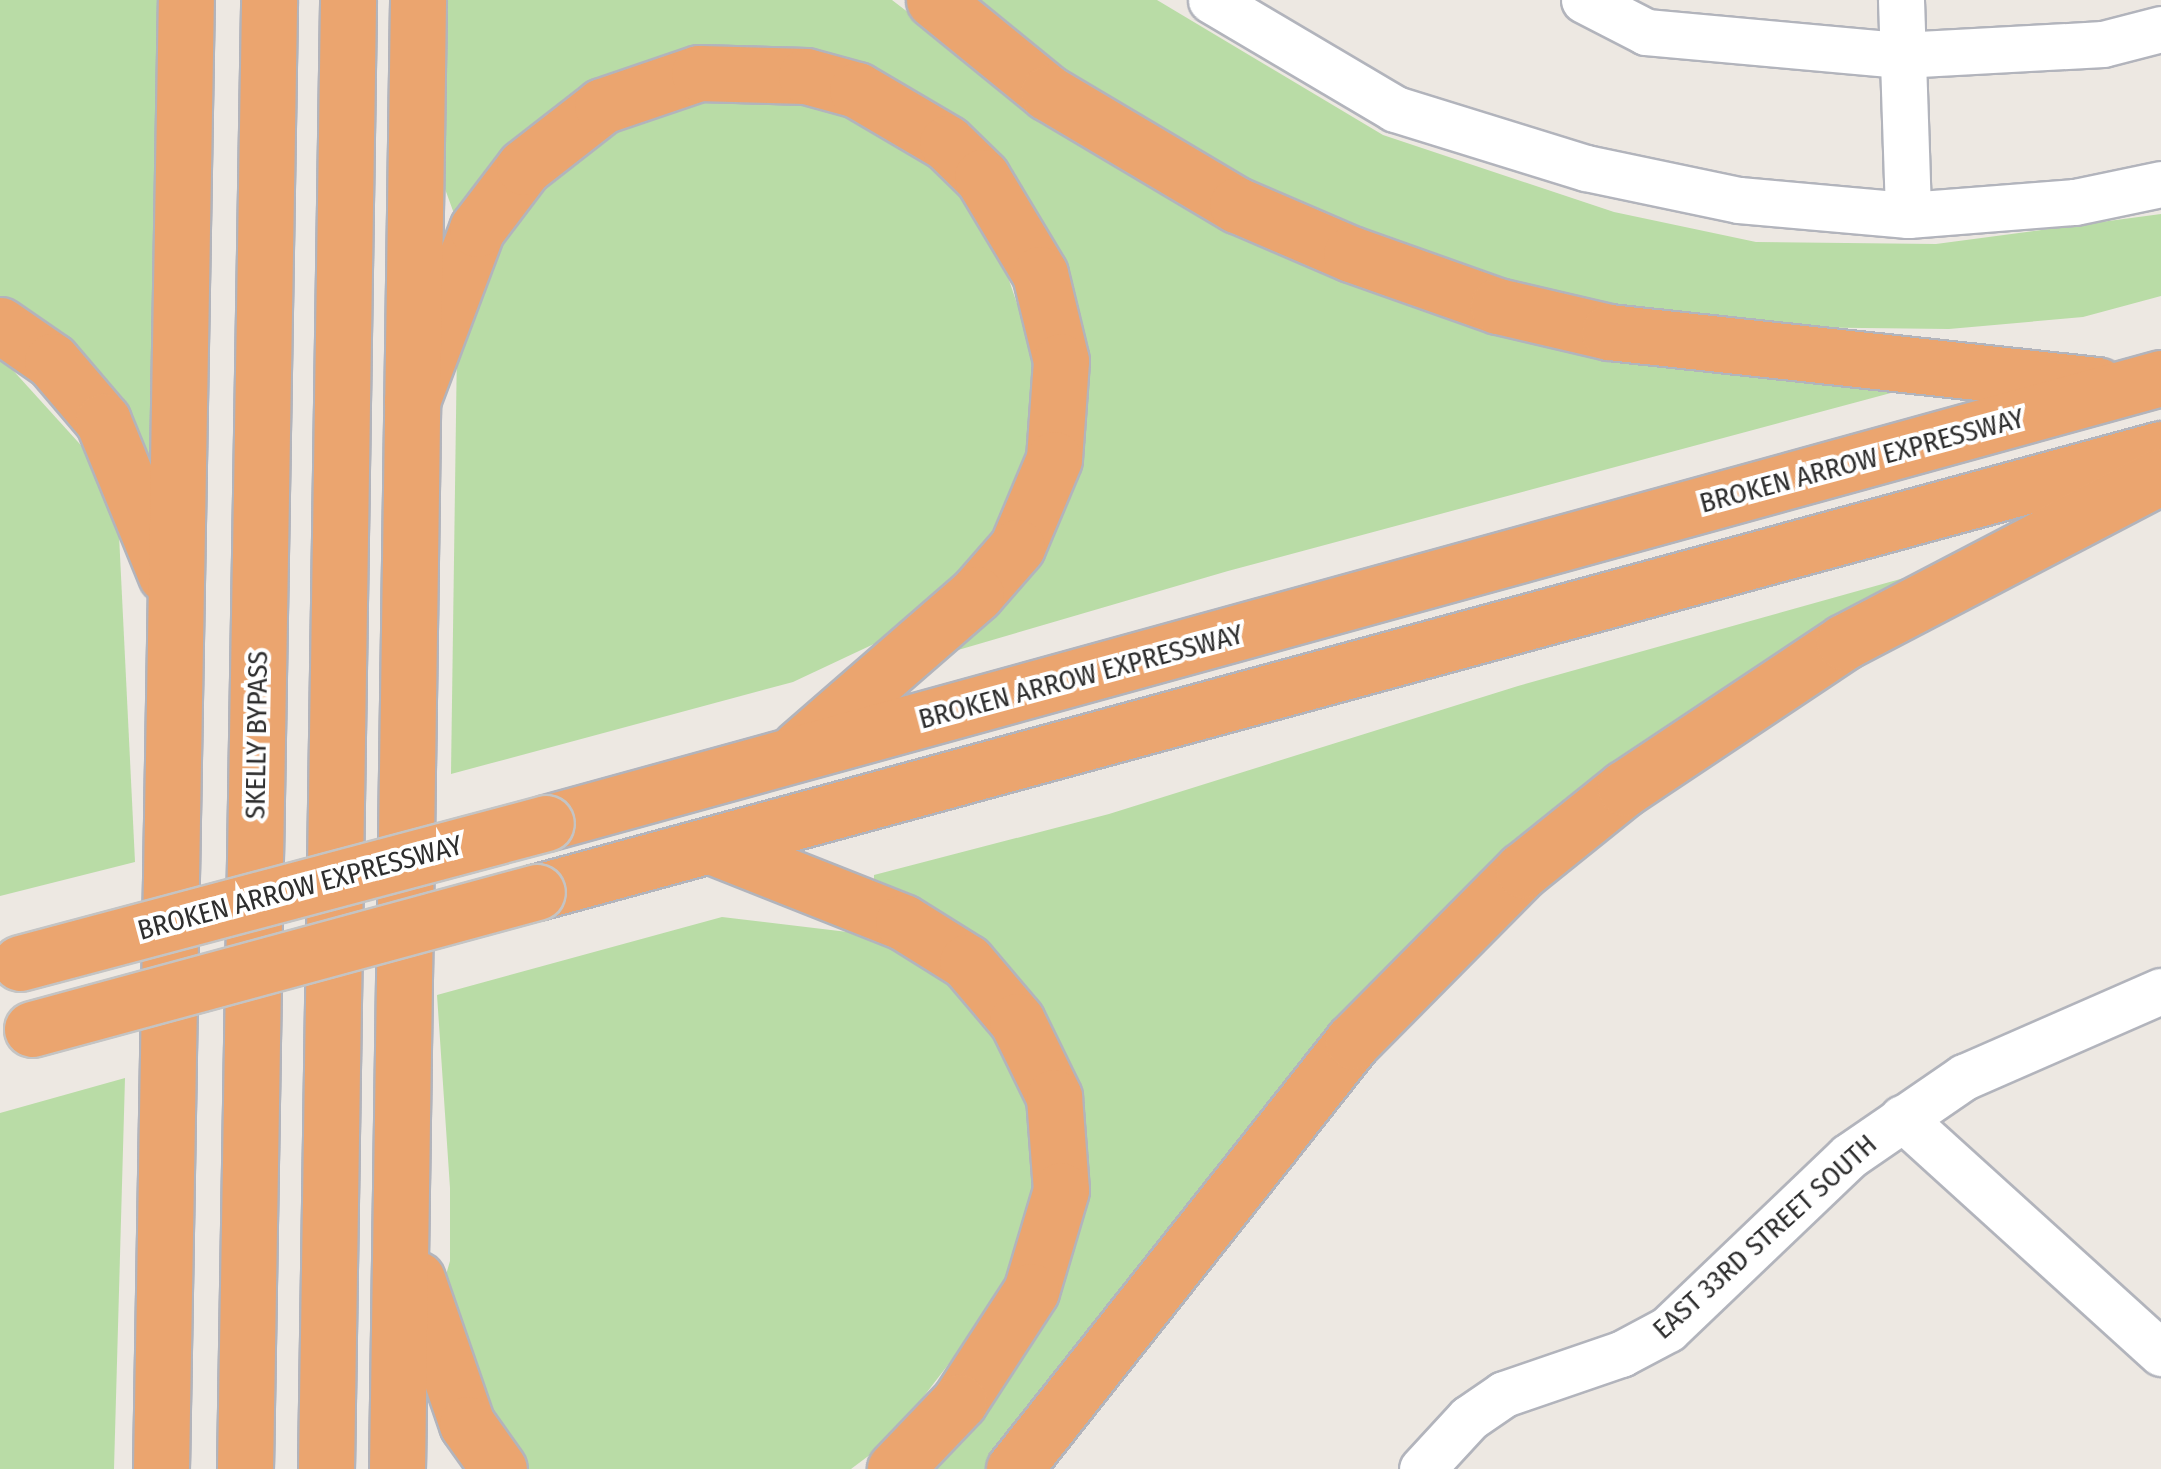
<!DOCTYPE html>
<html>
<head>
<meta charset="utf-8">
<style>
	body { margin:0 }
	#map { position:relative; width:2161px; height:1469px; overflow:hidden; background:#ede8e2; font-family:"Fira Sans Condensed",sans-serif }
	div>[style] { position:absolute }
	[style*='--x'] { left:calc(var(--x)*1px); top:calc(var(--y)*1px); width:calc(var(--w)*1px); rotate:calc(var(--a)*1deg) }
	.green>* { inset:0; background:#b9dca6 }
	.roads { filter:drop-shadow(2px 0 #b2b4bc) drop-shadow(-2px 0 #b2b4bc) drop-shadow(0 2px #b2b4bc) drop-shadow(0 -2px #b2b4bc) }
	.minor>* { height:45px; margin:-22.5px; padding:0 22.5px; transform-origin:22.5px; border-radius:22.5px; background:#fff }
	.highway>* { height:55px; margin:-27.5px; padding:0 27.5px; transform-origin:27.5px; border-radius:27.5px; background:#eba56f }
	.bridges { filter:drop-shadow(2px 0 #c4c4c4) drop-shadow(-2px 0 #c4c4c4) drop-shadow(0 2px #c4c4c4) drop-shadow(0 -2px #c4c4c4) }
	.highway-bridge>* { height:55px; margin:-27.5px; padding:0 27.5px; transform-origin:27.5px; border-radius:27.5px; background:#eba56f }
	span { translate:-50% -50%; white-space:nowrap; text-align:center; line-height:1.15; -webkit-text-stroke:8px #fff; paint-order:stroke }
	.street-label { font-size:28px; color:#2e2e2e }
</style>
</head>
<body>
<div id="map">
	<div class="green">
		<i style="clip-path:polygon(0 0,158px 0,152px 456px,142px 458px,0 301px)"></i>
		<i style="clip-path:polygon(441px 0,892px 0,1041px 114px,1155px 189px,1283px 254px,1902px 390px,1228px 571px,941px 655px,1080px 415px,956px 123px,913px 91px,863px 68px,758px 47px,457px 222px,440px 175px)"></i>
		<i style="clip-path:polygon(970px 0,1157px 0,1383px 135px,1614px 212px,1756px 242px,1936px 244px,2161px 214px,2161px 296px,2083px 317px,1949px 329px,1774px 327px,1619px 306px,1456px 269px,1258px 194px,1054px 75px)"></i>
		<i style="clip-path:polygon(745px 95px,807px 102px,890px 135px,943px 176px,997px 245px,1036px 359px,1035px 425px,1022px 491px,964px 580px,876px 643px,793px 682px,451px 774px,457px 345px,498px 238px,550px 171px,633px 116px)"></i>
		<i style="clip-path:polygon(0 356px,88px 453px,119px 535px,135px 862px,0 896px)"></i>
		<i style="clip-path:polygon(1929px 571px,1664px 732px,994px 1469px,918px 1469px,1079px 1134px,874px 890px,874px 875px,1109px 814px,1518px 686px)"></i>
		<i style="clip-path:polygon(722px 917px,856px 933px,905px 949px,955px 986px,993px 1030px,1028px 1090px,1035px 1166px,1029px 1217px,994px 1305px,891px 1439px,851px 1469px,529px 1469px,485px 1400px,443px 1285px,450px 1261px,450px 1188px,437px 995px)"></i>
		<i style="clip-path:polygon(125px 1078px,114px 1469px,0 1469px,0 1113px)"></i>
	</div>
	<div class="roads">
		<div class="minor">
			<i style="--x:1211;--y:0;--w:214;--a:30.6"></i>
			<i style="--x:1395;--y:109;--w:200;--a:17.2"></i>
			<i style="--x:1586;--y:168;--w:156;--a:11.8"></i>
			<i style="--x:1739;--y:200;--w:170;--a:5.1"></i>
			<i style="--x:1908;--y:215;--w:168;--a:-4.5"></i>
			<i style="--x:2075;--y:202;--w:88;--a:-11.8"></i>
			<i style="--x:1584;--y:0;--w:70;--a:27.3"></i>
			<i style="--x:1646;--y:32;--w:256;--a:5.2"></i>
			<i style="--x:1901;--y:55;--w:202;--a:-3.1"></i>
			<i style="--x:2103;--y:44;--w:60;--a:-14.5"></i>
			<i style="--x:1901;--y:0;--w:215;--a:88.1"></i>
			<i style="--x:1902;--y:1118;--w:350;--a:42.2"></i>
			<i style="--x:1422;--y:1469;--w:69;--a:-47.3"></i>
			<i style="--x:1469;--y:1418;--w:42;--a:-34.4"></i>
			<i style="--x:1504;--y:1394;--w:124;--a:-18.9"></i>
			<i style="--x:1621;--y:1354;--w:53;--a:-28"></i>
			<i style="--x:1668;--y:1329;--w:250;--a:-43.7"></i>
			<i style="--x:1849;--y:1156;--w:140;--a:-34.5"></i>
			<i style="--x:1964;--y:1077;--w:215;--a:-23.6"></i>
		</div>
		<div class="highway">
			<i style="--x:934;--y:0;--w:147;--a:39.2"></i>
			<i style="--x:1048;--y:93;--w:220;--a:30.7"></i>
			<i style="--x:1237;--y:205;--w:124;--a:23.3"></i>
			<i style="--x:1351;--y:254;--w:156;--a:19.5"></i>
			<i style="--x:1498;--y:306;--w:114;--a:13.2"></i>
			<i style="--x:1609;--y:332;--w:491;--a:6.2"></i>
			<i style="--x:0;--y:325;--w:63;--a:34.7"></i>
			<i style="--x:52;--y:361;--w:79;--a:49.6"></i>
			<i style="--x:103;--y:421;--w:166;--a:67.8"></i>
			<i style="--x:412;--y:401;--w:184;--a:-69.3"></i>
			<i style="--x:477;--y:229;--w:78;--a:-52.8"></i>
			<i style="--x:524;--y:167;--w:99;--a:-38"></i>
			<i style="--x:602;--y:106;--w:102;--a:-18.8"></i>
			<i style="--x:699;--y:73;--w:107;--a:1.6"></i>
			<i style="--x:806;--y:76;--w:53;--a:15.4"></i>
			<i style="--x:857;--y:90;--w:104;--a:30.5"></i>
			<i style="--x:947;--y:143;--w:49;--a:44.2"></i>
			<i style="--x:982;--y:177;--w:113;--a:59.1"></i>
			<i style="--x:1040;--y:274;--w:89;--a:76.4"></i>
			<i style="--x:1061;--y:361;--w:98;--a:94.1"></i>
			<i style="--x:1054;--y:459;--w:95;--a:112.8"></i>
			<i style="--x:1017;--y:547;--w:62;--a:131.1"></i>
			<i style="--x:976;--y:594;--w:235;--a:139"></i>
			<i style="--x:546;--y:823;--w:1675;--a:-15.41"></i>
			<i style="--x:711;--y:846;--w:206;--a:21.6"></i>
			<i style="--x:903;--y:922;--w:75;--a:32"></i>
			<i style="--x:967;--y:962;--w:77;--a:49.7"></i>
			<i style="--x:1017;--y:1021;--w:85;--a:64"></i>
			<i style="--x:1054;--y:1097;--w:93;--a:85.7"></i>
			<i style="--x:1061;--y:1190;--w:105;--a:106.5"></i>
			<i style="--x:1031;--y:1291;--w:132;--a:123"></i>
			<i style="--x:959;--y:1402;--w:93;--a:133.7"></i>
			<i style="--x:537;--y:892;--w:1683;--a:-15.26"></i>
			<i style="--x:417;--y:1279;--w:153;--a:71"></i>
			<i style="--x:467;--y:1424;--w:55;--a:54.6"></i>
			<i style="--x:161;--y:1469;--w:1469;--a:-89.03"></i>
			<i style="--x:245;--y:1469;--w:1469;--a:-89.06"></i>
			<i style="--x:326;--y:1469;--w:1469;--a:-89.14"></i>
			<i style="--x:397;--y:1469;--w:1469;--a:-89.18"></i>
			<i style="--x:1014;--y:1469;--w:546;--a:-51.62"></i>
			<i style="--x:1353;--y:1041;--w:241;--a:-45.2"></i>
			<i style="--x:1523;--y:870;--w:131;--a:-38.8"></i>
			<i style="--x:1625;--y:788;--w:263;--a:-33.7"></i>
			<i style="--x:1844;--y:642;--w:358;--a:-27.6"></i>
		</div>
	</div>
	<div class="bridges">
		<div class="highway-bridge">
			<i style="--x:20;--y:963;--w:544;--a:-14.9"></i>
			<i style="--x:32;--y:1029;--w:523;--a:-15.18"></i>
		</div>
	</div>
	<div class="street-label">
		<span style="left:1862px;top:461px;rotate:-15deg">BROKEN ARROW EXPRESSWAY</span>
		<span style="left:1081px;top:677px;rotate:-15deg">BROKEN ARROW EXPRESSWAY</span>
		<span style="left:257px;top:735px;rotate:-89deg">SKELLY BYPASS</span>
		<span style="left:300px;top:888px;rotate:-15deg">BROKEN ARROW EXPRESSWAY</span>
		<span style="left:1765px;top:1237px;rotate:-42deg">EAST 33RD STREET SOUTH</span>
	</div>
</div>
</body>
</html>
